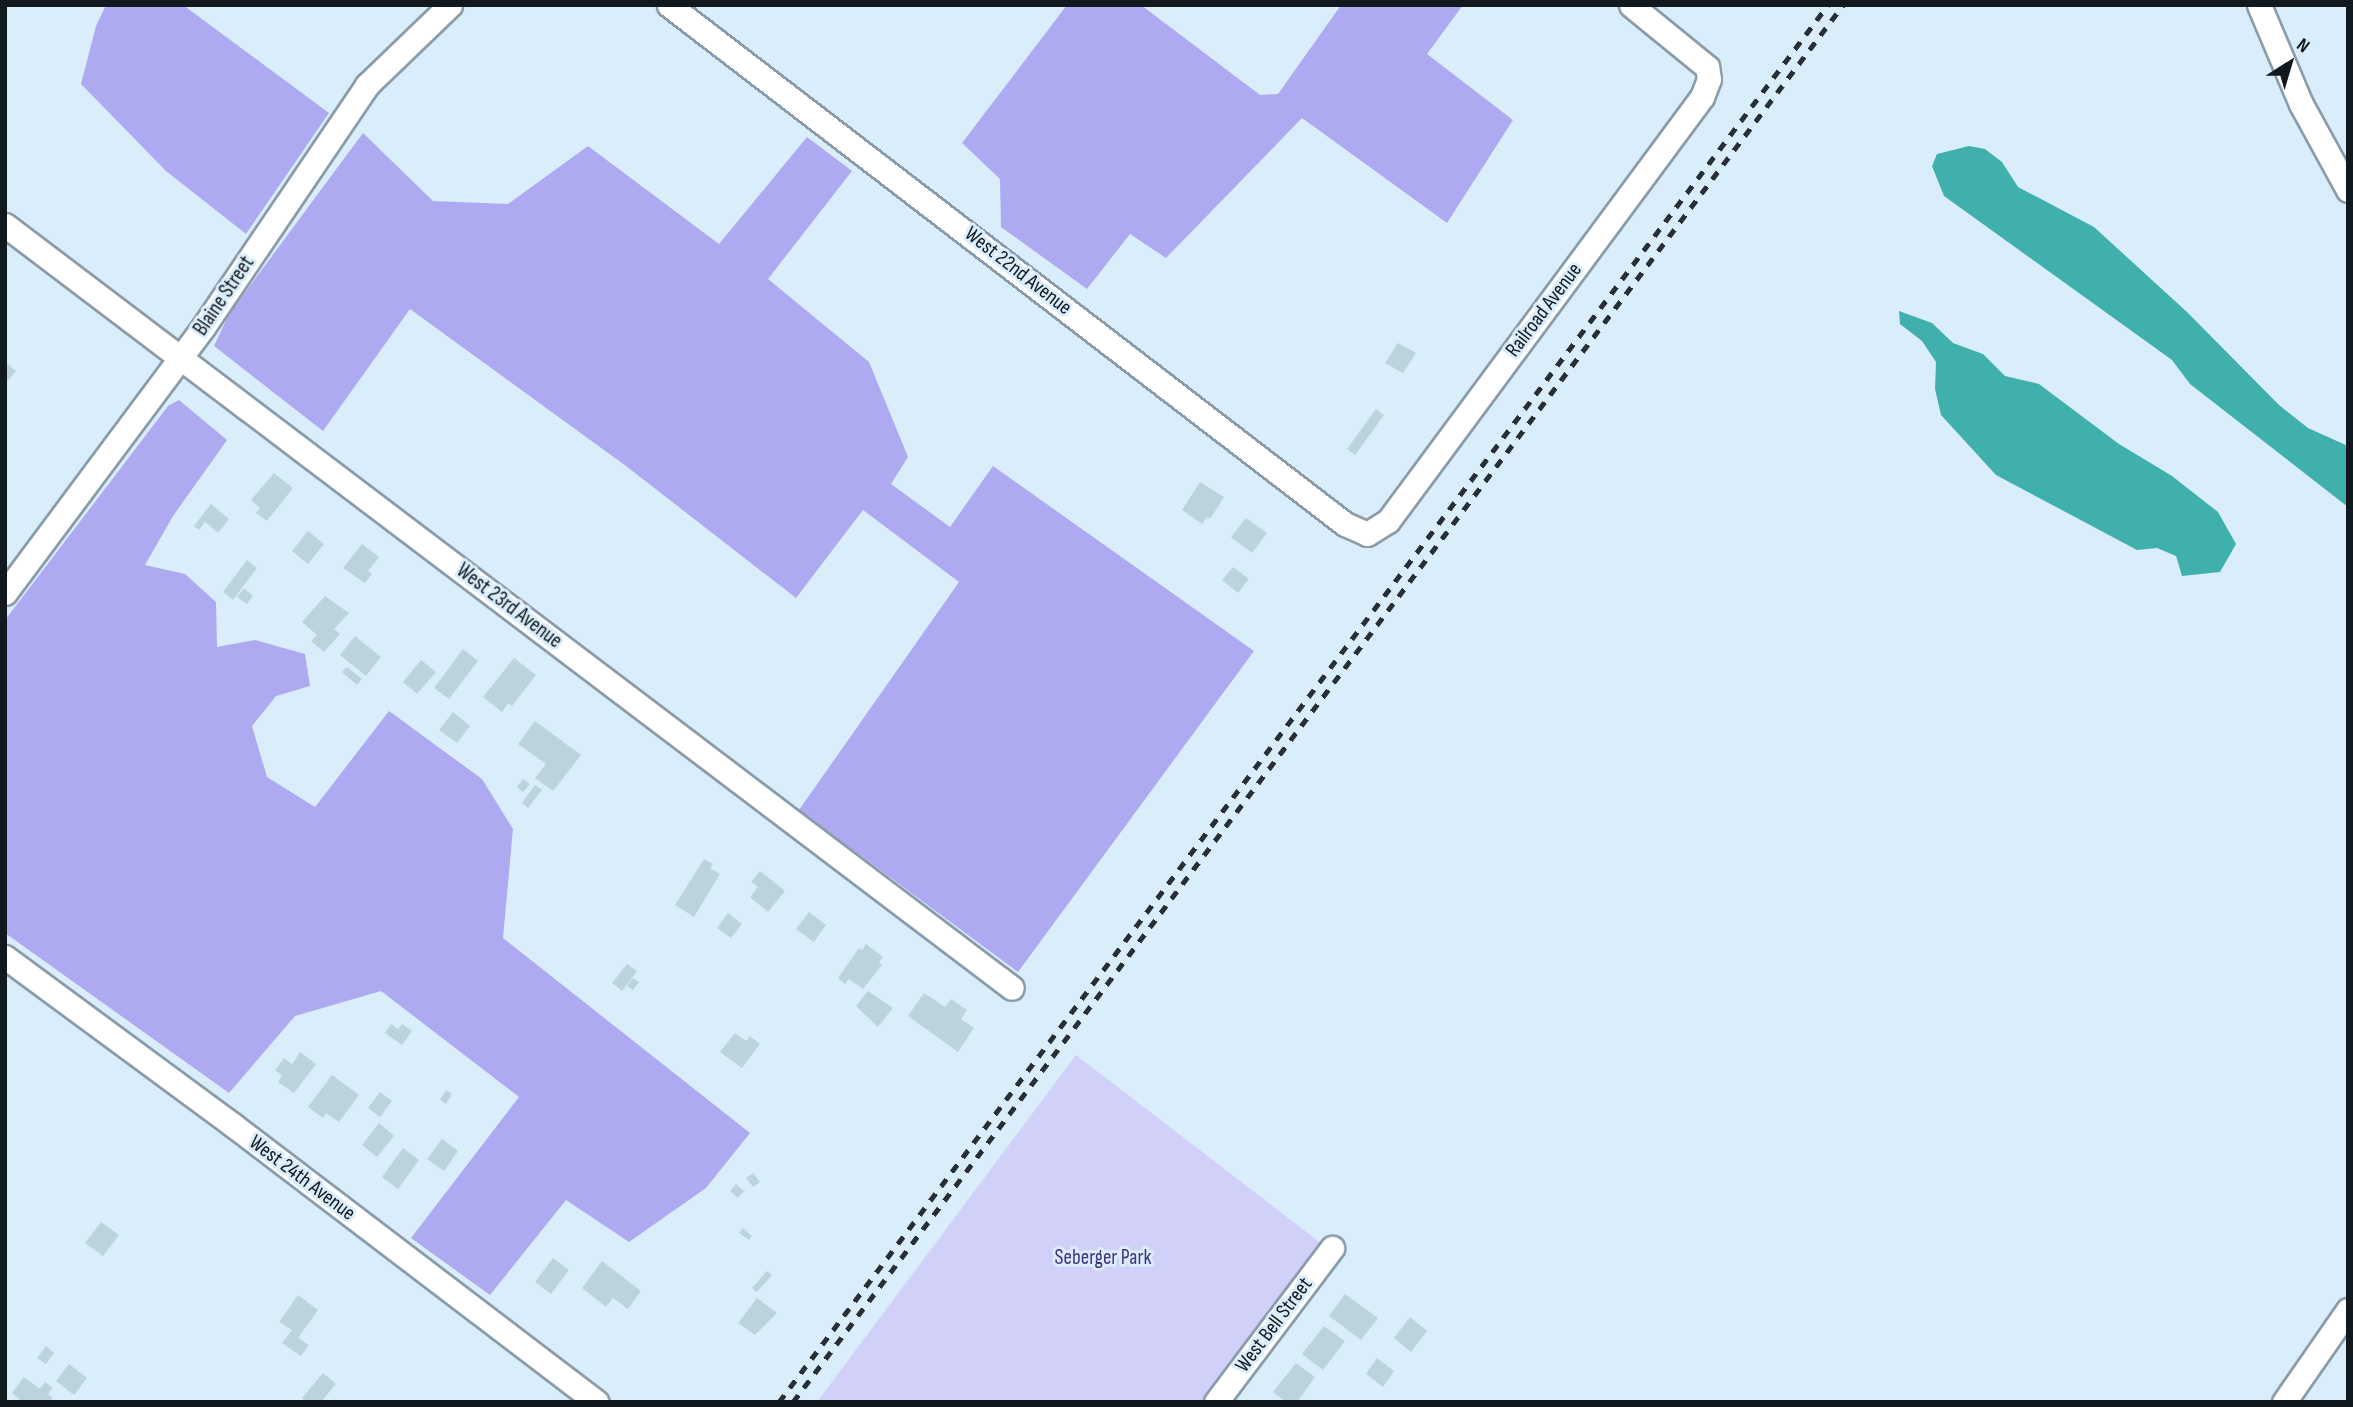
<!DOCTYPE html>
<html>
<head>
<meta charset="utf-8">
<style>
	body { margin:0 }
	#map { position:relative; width:2353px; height:1407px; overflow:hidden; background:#daedfb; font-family:"Sofia Sans Condensed",sans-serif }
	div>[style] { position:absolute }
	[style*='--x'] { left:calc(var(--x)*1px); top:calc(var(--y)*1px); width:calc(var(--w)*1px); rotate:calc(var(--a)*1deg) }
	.green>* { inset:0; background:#d1d0f8 }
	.forest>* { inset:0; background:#aeaaf1 }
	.water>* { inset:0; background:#3fb0ab }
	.building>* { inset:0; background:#bbd4db }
	.roads { filter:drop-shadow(2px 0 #8a9ca9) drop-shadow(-2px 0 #8a9ca9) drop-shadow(0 2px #8a9ca9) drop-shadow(0 -2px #8a9ca9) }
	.street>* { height:23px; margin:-11.5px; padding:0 11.5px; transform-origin:11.5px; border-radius:11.5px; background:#fff }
	.rail>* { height:5px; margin-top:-2.5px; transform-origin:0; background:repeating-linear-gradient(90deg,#272f35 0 9px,transparent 0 18px) }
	span { translate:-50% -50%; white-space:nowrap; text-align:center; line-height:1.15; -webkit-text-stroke:6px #daedfb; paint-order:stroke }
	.street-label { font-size:21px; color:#12191e }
	.park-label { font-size:21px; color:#3f3182 }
	.frame { position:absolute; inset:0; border:7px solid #12191e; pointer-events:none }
	.north { position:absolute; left:2255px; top:28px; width:70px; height:70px; -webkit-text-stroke:5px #daedfb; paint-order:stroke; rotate:37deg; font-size:19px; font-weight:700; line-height:28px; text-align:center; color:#12191e }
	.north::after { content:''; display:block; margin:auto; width:24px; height:32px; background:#12191e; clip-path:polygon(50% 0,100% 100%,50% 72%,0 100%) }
</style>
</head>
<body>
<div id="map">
	<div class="green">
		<i style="clip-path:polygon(1076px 1055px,1322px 1244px,1202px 1402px,817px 1402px)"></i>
	</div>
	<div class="forest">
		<i style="clip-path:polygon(106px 5px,183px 5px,329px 113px,246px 234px,166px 171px,81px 84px,96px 26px)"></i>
		<i style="clip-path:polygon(1067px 5px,1141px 5px,1260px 95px,1278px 94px,1341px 5px,1463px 5px,1427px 54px,1513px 120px,1447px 223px,1302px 118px,1166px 258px,1130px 234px,1087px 289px,1001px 227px,1000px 179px,962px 143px)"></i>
		<i style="clip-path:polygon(363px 133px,433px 201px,508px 204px,588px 146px,719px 244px,807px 137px,852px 171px,768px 279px,869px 362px,908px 457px,891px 484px,950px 527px,993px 466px,1254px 651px,1018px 972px,799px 810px,959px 582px,863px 510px,796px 598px,626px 466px,410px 309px,323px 431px,214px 346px,229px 314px)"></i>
		<i style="clip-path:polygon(179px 400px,227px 440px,173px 516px,145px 565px,185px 574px,216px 602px,217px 647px,255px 640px,305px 654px,310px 686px,276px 696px,252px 726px,267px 777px,315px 807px,389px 711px,482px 779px,513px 829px,503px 938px,750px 1133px,706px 1188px,629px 1242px,566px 1200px,490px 1295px,411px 1238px,519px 1097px,381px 991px,295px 1016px,229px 1093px,5px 933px,5px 620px,168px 406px)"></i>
	</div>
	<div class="water">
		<i style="clip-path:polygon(1969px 146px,1985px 149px,2002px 162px,2018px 187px,2094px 227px,2187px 312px,2279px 405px,2308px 428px,2348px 446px,2348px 507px,2190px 384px,2172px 360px,1944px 196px,1932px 166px,1937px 154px)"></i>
		<i style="clip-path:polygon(1899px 311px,1932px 323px,1953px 343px,1983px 354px,2005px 376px,2039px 384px,2119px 444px,2172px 476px,2218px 512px,2236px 544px,2220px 572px,2182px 576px,2176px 556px,2157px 548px,2137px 550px,1996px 475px,1941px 415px,1935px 389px,1936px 362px,1922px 341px,1900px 324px)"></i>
	</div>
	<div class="building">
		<i style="clip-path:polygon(1398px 343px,1416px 353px,1403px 373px,1385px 363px)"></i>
		<i style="clip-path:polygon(5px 362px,16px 371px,5px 384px)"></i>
		<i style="clip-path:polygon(1376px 409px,1384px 415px,1355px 455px,1347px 449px)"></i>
		<i style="clip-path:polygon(274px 473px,293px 488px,267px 521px,256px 513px,260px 508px,251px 500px)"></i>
		<i style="clip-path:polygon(1200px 482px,1224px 497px,1210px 519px,1207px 517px,1202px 524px,1182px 510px)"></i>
		<i style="clip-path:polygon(211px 504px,229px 519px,218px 533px,205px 522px,199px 530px,194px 526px)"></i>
		<i style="clip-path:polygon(1246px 518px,1267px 533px,1252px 553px,1231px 537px)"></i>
		<i style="clip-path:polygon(308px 531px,324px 544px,308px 564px,292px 551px)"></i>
		<i style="clip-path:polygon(362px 544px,379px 557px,368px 571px,372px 574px,365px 583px,343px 568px)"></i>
		<i style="clip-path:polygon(247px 560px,257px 568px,233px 600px,223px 592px)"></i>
		<i style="clip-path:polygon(1233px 567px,1249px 579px,1238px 593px,1222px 580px)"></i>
		<i style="clip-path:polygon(244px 588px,253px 596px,247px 604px,237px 597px)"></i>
		<i style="clip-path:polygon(325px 596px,349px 613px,334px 629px,340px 634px,324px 652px,311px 641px,317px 635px,302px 622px)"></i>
		<i style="clip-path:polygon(355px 636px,381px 657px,366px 676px,340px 655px)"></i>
		<i style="clip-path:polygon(463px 649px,478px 661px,449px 699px,434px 688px)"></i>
		<i style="clip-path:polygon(514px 658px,536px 675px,512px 706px,508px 703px,502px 712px,483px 697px)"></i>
		<i style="clip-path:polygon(421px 660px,436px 672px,417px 694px,403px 682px)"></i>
		<i style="clip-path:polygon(347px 667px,362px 679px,357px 685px,342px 672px)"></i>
		<i style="clip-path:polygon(453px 712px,470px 726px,457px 743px,439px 730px)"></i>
		<i style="clip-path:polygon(535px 721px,581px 755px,553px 791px,535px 778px,546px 764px,518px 744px)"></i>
		<i style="clip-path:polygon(523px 779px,530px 784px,523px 792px,517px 787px)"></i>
		<i style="clip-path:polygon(535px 785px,542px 790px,528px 808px,522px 803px)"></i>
		<i style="clip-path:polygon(704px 859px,713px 864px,710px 868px,720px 874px,694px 917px,675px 905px)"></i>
		<i style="clip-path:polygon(760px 871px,785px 891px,768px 912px,750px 897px,758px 887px,751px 882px)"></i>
		<i style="clip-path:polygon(809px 912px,826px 925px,814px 942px,796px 929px)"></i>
		<i style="clip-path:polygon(728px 913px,742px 924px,731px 938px,717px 928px)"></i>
		<i style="clip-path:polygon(866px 944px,883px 957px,879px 962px,882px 965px,863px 989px,849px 979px,845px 984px,838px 978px,859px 948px,862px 950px)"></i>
		<i style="clip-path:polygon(627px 964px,637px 971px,622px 991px,612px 983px)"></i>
		<i style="clip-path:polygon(633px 978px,639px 982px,633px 990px,627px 986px)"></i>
		<i style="clip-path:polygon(868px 991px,893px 1008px,878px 1027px,856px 1006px)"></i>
		<i style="clip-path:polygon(924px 993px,945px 1007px,951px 999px,967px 1010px,961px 1019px,974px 1028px,958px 1052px,908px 1016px)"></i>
		<i style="clip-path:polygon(391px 1024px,398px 1029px,402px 1024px,412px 1031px,402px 1045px,385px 1033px)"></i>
		<i style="clip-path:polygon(735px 1033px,746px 1041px,750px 1036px,760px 1044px,742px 1068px,720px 1052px)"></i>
		<i style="clip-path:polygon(300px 1052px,316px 1064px,294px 1093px,278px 1082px,282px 1076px,275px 1070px,284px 1058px,292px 1064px)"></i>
		<i style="clip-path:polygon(332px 1075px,359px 1095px,339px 1122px,326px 1113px,323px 1118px,308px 1107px)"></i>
		<i style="clip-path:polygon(446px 1090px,452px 1094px,446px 1104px,440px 1100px)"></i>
		<i style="clip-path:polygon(380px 1092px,392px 1101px,380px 1117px,368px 1108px)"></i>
		<i style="clip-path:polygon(379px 1123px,394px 1136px,377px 1157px,362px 1145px)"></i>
		<i style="clip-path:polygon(442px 1139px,458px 1151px,444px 1171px,427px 1159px)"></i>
		<i style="clip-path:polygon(403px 1148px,419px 1160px,398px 1189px,382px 1177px)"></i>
		<i style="clip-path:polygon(753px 1173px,760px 1182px,753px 1187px,746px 1178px)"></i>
		<i style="clip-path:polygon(736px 1184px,744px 1191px,738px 1198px,730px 1191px)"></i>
		<i style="clip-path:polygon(101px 1222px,119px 1235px,103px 1256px,85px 1243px)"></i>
		<i style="clip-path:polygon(743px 1228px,752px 1236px,749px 1240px,739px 1233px)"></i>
		<i style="clip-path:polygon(553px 1258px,569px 1270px,551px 1294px,535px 1282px)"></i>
		<i style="clip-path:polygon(602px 1261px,641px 1291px,628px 1309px,613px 1298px,606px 1307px,582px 1288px)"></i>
		<i style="clip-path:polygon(767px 1271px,772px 1275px,757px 1292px,752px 1288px)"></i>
		<i style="clip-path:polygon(1345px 1294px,1378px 1318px,1361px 1340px,1329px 1316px)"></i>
		<i style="clip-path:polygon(298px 1295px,318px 1310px,298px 1338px,309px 1345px,301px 1356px,282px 1343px,292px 1330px,279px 1322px)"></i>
		<i style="clip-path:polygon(757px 1298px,777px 1313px,755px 1335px,738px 1323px)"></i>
		<i style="clip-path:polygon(1410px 1317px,1427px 1331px,1411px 1352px,1394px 1338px)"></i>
		<i style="clip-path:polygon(1324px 1326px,1345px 1341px,1323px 1370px,1302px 1354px)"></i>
		<i style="clip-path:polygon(46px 1346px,54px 1353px,46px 1364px,37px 1358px)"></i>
		<i style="clip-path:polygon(1377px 1358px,1394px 1371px,1383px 1387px,1366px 1374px)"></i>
		<i style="clip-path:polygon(1296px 1363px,1315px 1377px,1297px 1402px,1286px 1402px,1273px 1392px)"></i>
		<i style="clip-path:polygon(69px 1364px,87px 1378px,74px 1395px,56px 1381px)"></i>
		<i style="clip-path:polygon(323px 1373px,336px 1384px,321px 1402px,306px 1402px,302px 1398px)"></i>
		<i style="clip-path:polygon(24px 1377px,40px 1389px,45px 1382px,53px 1388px,48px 1394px,53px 1398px,50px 1402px,19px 1402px,20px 1400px,12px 1393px)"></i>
	</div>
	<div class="roads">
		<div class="street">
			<i style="--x:669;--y:5;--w:852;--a:37.52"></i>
			<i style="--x:1345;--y:524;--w:24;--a:24"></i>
			<i style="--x:1367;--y:534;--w:25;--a:-32"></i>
			<i style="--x:1388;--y:521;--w:528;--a:-53.48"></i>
			<i style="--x:1702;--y:97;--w:19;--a:-69"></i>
			<i style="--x:1709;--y:79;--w:12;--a:-99"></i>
			<i style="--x:1707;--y:67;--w:98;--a:-140.8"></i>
			<i style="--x:2259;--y:5;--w:108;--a:67"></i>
			<i style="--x:2301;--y:104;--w:98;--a:61.3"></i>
			<i style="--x:5;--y:225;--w:1263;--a:37.15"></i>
			<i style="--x:5;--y:593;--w:333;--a:-53.3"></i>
			<i style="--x:204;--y:326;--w:291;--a:-55.9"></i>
			<i style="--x:367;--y:85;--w:115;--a:-43.9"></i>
			<i style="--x:5;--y:957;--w:283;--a:36.4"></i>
			<i style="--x:233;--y:1125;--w:457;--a:37.3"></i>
			<i style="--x:1216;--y:1402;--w:193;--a:-53"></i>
			<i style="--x:2284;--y:1402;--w:112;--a:-55.2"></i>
		</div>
	</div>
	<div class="rail">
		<i style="--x:779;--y:1402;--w:1747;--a:-53.1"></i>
		<i style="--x:793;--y:1402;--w:1748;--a:-53.07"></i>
	</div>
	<div class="street-label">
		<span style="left:1018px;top:271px;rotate:38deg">West 22nd Avenue</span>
		<span style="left:224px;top:296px;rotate:-56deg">Blaine Street</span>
		<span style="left:1544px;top:310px;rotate:-53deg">Railroad Avenue</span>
		<span style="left:509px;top:606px;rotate:37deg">West 23rd Avenue</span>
		<span style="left:302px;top:1178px;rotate:37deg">West 24th Avenue</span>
		<span style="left:1274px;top:1325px;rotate:-53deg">West Bell Street</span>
	</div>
	<div class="park-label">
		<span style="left:1103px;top:1258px">Seberger Park</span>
	</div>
	<div class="frame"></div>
	<div class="north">N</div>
</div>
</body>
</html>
